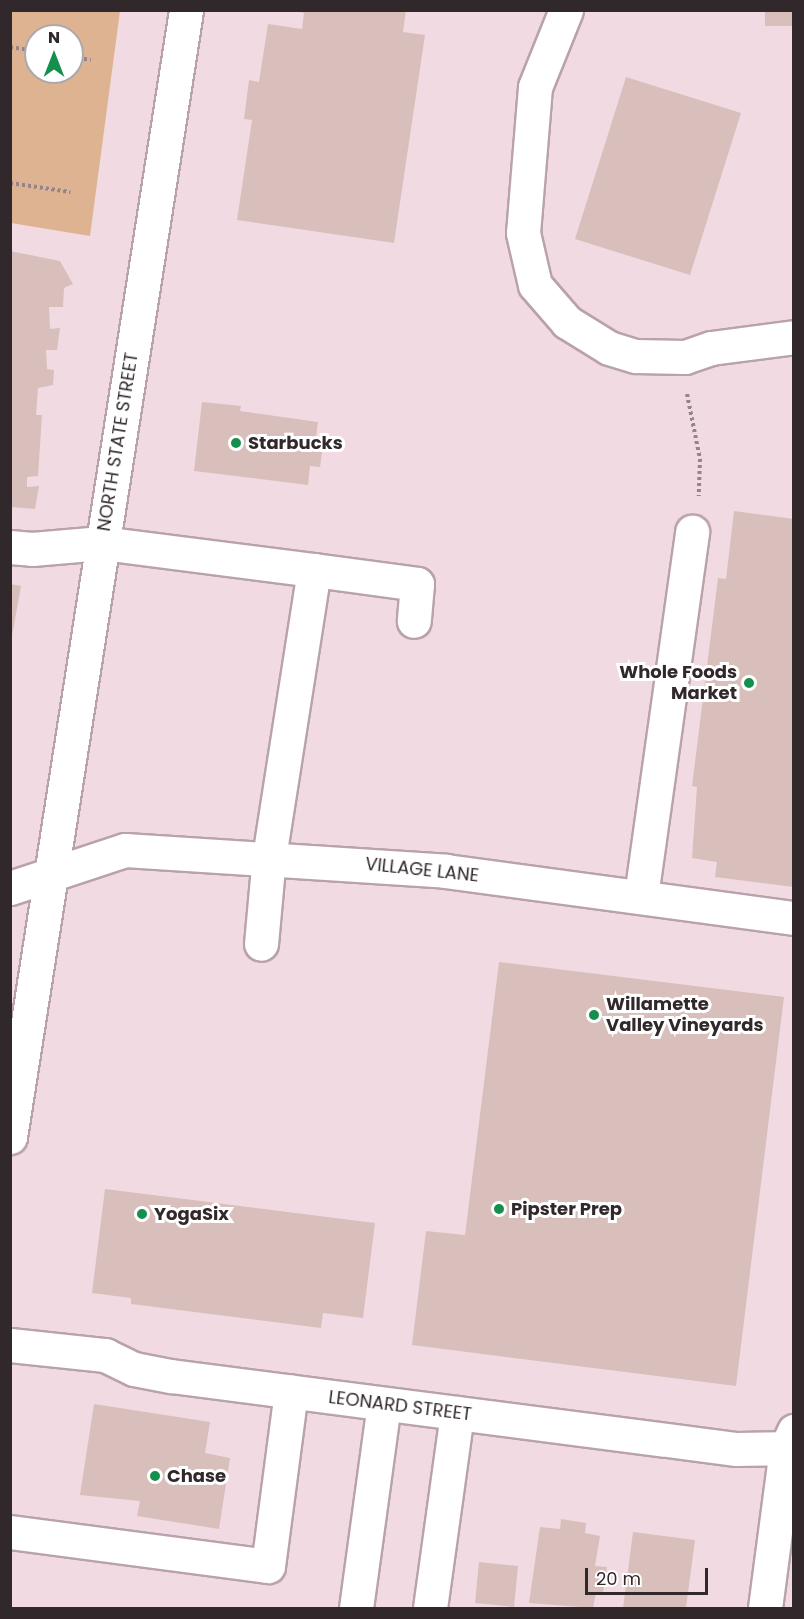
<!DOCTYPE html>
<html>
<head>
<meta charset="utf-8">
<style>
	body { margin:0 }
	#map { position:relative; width:804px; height:1619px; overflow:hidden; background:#f2dae2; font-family:Poppins,sans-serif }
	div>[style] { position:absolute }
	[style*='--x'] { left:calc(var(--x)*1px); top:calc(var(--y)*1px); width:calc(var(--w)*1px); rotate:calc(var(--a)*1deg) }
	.green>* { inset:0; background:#deb392 }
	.building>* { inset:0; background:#d8bfbc }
	.path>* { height:4px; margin-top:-2px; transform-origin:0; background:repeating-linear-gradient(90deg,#95848a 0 3px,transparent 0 6px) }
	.roads { filter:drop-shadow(2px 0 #b9a2aa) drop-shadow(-2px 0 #b9a2aa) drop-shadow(0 2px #b9a2aa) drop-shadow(0 -2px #b9a2aa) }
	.minor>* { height:33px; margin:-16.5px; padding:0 16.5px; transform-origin:16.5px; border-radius:16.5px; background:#fff }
	.major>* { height:33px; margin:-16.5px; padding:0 16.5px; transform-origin:16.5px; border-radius:16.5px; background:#fff }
	.dots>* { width:16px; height:16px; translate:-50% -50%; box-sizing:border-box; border:3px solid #fff; border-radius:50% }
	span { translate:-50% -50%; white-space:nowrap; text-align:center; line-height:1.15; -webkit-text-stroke:6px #fff; paint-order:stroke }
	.street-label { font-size:18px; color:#31282b }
	.poi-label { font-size:18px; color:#31282b; font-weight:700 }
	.left { translate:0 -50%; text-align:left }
	.right { translate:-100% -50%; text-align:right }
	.frame { position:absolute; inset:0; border:12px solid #31282b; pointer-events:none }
	.north { position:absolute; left:24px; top:24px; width:60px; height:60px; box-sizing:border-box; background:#fff; border:2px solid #ada9aa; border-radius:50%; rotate:0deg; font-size:16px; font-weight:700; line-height:24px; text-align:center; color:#31282b }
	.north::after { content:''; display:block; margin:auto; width:21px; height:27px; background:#15904c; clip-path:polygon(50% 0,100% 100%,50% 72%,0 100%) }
	.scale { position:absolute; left:585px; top:1568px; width:123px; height:27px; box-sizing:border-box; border:3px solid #31282b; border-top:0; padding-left:8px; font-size:18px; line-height:21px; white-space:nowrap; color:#31282b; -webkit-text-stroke:4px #fff; paint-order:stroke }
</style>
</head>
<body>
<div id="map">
	<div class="green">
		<i style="clip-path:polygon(evenodd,10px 11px,120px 11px,90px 236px,11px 223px,10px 11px,36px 36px,72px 36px,72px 72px,36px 72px,36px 36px)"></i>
	</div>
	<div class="building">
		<i style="clip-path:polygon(294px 10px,406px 10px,403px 32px,425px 35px,394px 243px,237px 220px,252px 120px,244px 119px,249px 80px,259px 82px,268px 24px,302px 29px,304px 13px)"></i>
		<i style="clip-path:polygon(765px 10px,794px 10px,794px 26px,765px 26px)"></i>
		<i style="clip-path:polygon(626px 77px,741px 113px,690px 275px,575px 239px)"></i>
		<i style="clip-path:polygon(10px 251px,60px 261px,73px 284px,64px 288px,63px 307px,49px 307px,50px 329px,60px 328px,57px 350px,46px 350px,47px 369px,54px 370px,53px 385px,38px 388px,36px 415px,42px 415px,38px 476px,27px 477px,27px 487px,39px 486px,35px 509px,10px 507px)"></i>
		<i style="clip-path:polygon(202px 402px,241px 406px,240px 411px,318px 422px,316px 437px,324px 438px,320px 467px,310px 466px,308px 485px,194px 471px)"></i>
		<i style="clip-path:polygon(734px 511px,794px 519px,794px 887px,715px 877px,717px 862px,692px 858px,697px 787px,692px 786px,718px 578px,726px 579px)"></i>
		<i style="clip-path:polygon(10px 584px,21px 586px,12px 636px,10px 636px)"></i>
		<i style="clip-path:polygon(499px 962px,784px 997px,736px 1386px,412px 1345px,426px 1231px,465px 1235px)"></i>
		<i style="clip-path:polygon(105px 1189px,375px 1223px,363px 1318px,323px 1313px,321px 1328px,131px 1304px,131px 1298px,92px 1293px)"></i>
		<i style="clip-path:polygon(94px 1404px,210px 1422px,205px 1453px,230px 1458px,219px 1529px,137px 1516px,140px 1501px,80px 1495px)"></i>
		<i style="clip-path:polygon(561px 1519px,586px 1523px,585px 1533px,600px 1536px,595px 1566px,607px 1567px,603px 1593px,596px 1592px,593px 1608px,529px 1603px,540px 1527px,560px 1529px)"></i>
		<i style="clip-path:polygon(633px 1532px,695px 1540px,686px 1608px,623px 1608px)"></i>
		<i style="clip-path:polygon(479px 1562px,518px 1566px,514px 1607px,475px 1603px)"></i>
	</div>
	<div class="path">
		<i style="--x:10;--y:47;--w:26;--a:9"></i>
		<i style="--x:72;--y:57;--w:19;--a:9"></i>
		<i style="--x:10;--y:183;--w:61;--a:8.5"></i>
		<i style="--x:687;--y:394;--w:66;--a:78.7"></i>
		<i style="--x:700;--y:459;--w:37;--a:92"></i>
	</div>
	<div class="roads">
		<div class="minor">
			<i style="--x:566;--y:10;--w:83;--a:111.9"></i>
			<i style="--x:535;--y:87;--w:146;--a:94.7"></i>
			<i style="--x:523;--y:233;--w:53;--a:77"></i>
			<i style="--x:535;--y:285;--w:49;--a:49.1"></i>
			<i style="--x:567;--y:322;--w:49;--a:31.8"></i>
			<i style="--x:609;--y:348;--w:28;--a:17"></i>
			<i style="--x:636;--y:356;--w:49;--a:1.2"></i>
			<i style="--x:685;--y:357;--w:28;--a:-19"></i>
			<i style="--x:711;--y:348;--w:84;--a:-7.5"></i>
			<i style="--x:10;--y:547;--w:22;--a:5"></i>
			<i style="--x:32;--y:549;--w:70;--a:-4.9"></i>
			<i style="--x:102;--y:543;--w:214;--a:7.3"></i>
			<i style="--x:314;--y:570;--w:290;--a:98.9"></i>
			<i style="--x:269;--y:856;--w:88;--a:95.2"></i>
			<i style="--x:314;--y:570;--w:104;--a:7.7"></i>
			<i style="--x:417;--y:584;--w:37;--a:95"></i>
			<i style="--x:10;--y:888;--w:121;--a:-18.3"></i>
			<i style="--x:125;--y:850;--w:322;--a:3.7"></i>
			<i style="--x:446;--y:871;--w:351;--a:7.7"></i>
			<i style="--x:641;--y:896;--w:368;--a:-82"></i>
			<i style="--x:10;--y:1345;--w:96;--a:6"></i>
			<i style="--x:105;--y:1355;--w:32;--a:26"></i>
			<i style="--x:134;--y:1369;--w:38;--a:11"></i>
			<i style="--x:171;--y:1376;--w:570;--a:7.36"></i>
			<i style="--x:736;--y:1449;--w:58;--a:-1"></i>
			<i style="--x:10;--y:1532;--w:260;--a:7.5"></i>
			<i style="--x:268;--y:1566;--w:176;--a:-82.5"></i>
			<i style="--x:356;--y:1608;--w:206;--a:-82.2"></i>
			<i style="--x:430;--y:1608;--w:197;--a:-82.1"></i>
			<i style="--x:765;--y:1608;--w:161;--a:-82.5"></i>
			<i style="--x:786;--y:1448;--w:19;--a:-65"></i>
		</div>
		<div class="major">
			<i style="--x:10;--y:1137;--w:1141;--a:-81.12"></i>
		</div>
	</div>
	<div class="dots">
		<i style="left:236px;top:443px;background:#15904c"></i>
		<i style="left:749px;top:683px;background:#15904c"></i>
		<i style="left:594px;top:1015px;background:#15904c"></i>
		<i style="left:499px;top:1209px;background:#15904c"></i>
		<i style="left:142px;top:1214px;background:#15904c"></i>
		<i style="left:155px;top:1476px;background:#15904c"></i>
	</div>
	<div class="street-label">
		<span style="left:118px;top:442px;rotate:-81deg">NORTH STATE STREET</span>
		<span style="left:422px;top:870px;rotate:6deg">VILLAGE LANE</span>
		<span style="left:400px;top:1406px;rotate:7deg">LEONARD STREET</span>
	</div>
	<div class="poi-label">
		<span class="left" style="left:248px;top:443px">Starbucks</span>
		<span class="right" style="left:737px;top:683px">Whole Foods<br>Market</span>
		<span class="left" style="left:606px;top:1015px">Willamette<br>Valley Vineyards</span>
		<span class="left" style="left:511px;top:1209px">Pipster Prep</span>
		<span class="left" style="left:154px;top:1214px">YogaSix</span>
		<span class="left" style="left:167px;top:1476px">Chase</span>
	</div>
	<div class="frame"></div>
	<div class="north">N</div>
	<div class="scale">20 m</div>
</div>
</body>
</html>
